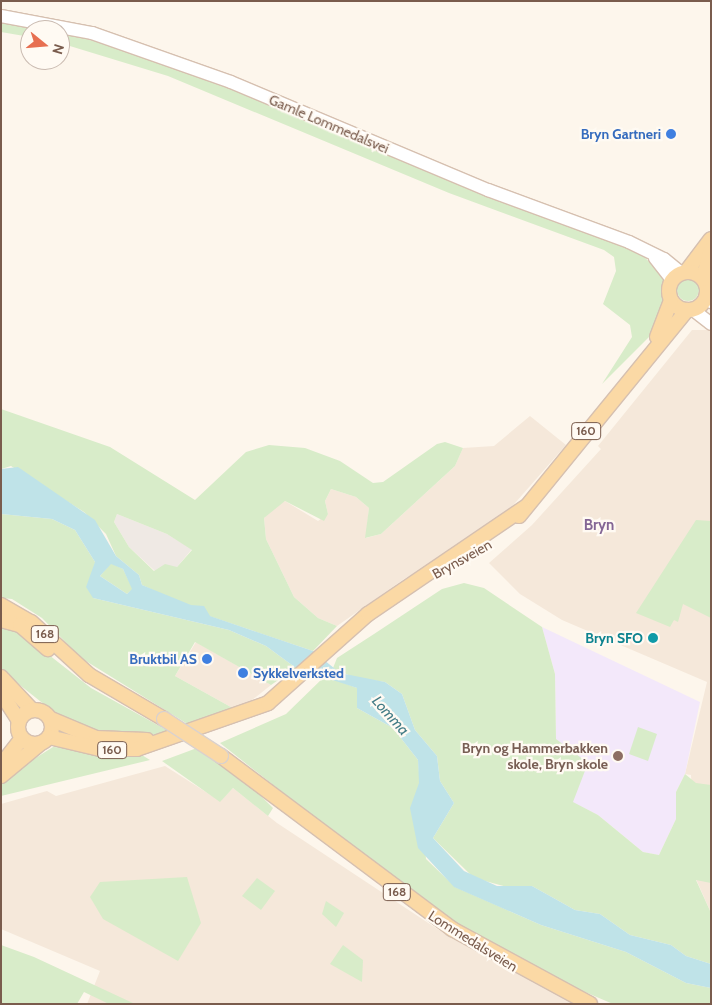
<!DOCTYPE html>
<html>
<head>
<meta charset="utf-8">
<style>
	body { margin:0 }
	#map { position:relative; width:712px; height:1005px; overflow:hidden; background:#fdf6ec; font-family:Cabin,sans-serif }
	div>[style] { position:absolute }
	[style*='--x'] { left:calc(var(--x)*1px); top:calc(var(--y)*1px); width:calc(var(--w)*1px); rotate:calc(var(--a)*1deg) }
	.residential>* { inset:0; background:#f5e8da }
	.industrial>* { inset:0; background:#efe9e4 }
	.education>* { inset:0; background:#f3e8fa }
	.green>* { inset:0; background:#d8ecc9 }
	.round { border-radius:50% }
	.water>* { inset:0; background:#bfe3e8 }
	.roads { filter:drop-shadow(1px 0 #d6c0b0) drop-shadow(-1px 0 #d6c0b0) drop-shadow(0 1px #d6c0b0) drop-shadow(0 -1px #d6c0b0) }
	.secondary>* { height:12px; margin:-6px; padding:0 6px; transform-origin:6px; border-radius:6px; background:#fff }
	.primary>* { height:14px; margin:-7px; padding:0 7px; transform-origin:7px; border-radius:7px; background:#fbd9a5 }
	.primary>.ring { margin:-7px; padding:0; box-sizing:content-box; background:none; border:14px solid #fbd9a5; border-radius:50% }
	.bridges { filter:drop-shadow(1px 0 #dad1cd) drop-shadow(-1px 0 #dad1cd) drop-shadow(0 1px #dad1cd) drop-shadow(0 -1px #dad1cd) }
	.primary-bridge>* { height:14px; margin:-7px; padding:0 7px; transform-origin:7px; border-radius:7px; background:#fbd9a5 }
	.dots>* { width:14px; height:14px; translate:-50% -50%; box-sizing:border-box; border:2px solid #fffaf3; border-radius:50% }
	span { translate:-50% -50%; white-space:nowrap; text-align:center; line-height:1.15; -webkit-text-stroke:4.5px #fffaf3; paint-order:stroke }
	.shield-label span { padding:1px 4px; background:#fffaf3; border:1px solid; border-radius:4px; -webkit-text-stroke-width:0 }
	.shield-label { font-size:12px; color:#7a5c4d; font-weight:700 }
	.street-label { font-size:14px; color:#7a5c4d }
	.shop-label { font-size:14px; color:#366cbe; font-weight:700 }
	.right { translate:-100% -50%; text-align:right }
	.left { translate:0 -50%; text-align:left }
	.culture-label { font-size:14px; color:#0d838f; font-weight:700 }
	.education-label { font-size:14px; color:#785e54; font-weight:700 }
	.neighbourhood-label { font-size:15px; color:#846695; font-weight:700 }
	.water-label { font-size:15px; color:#437c86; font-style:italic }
	.frame { position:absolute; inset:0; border:2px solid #7a5c4d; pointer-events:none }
	.north { position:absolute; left:20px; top:20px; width:50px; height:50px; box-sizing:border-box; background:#fffaf3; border:1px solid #cabbb1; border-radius:50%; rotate:107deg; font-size:14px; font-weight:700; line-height:20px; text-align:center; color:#7a5c4d }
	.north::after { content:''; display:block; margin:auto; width:18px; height:22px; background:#e76f51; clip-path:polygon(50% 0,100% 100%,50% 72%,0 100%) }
</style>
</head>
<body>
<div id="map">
	<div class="residential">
		<i style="clip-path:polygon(692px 330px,711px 330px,711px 913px,696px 879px,691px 775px,685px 774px,707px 682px,562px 620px,520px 594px,489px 563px,532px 525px,601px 449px,598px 446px)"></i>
		<i style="clip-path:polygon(530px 416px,566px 445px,494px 527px,404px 579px,337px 626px,318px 618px,294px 597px,266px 539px,264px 518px,273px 508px,285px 501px,318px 521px,328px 514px,325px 501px,331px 489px,356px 497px,369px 508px,366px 538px,381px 534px,455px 466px,463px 448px,494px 446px)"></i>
		<i style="clip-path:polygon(196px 642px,271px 685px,238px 711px,175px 676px)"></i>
		<i style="clip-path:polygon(165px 766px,220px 801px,233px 788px,277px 823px,451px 938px,577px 1004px,87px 1004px,100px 971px,1px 929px,1px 804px,47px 791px,56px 796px)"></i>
	</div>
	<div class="industrial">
		<i style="clip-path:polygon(117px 514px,167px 534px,192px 549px,177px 567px,155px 571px,129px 547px,114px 522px)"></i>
	</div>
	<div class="education">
		<i style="clip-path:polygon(542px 627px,700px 702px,685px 774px,676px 792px,676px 819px,659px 855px,643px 852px,598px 815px,572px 802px,556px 739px,555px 674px)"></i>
	</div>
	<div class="green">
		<i style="clip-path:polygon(1px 20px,57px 30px,30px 30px,30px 37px,1px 32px)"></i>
		<i style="clip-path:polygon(60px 31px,170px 64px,636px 249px,664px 276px,666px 305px,656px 330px,602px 384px,632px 337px,630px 325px,603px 304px,616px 271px,614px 257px,604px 250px,449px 193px,168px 76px,60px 43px)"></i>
		<i class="round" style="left:677px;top:279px;width:22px;height:22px"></i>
		<i style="clip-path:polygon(evenodd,1px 409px,110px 447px,195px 500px,246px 452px,269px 445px,305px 448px,340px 461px,373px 483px,383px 482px,437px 444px,445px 442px,463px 448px,455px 466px,381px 534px,365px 538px,369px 508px,356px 497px,331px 489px,325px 501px,328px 514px,324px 521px,285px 501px,264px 518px,266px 539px,294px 597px,318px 618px,337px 626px,313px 651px,209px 616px,142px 585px,139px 575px,116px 556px,106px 534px,84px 512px,11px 466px,1px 469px,1px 409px,117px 514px,167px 534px,192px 550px,177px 567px,165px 564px,154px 571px,129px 547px,114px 522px,117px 514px)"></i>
		<i style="clip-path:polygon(1px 514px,52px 519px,75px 530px,95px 562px,93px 598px,229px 630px,266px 646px,296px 668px,271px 685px,195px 642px,175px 676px,238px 711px,194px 728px,81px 658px,42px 618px,12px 599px,1px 598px)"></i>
		<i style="clip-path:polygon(696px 520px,711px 521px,711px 618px,683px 604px,678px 622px,674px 620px,670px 627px,636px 613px)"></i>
		<i style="clip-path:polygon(111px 563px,123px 569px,133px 589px,127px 594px,100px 576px)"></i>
		<i style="clip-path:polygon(464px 583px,484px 588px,542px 627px,555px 674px,556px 739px,588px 763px,573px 802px,598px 815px,643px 852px,659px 855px,676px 819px,676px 792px,685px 774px,696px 783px,711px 785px,711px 883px,696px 880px,711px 913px,711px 964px,686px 956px,671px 945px,630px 935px,600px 914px,575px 910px,532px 886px,511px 888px,474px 878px,433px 838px,454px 803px,440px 781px,437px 756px,415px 730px,402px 694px,385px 682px,355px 678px,333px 668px,337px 658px,374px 634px,442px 589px)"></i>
		<i style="clip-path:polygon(1px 626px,16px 629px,91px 688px,172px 733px,134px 736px,99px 732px,65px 721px,1px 670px)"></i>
		<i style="clip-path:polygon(325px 676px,357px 688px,357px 708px,393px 728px,418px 760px,426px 859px,455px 887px,541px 925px,626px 952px,686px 983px,711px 988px,711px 1004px,613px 1004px,550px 977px,492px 946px,405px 889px,220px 743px,286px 714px)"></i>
		<i style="clip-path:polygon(638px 727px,657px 734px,648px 761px,629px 754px)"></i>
		<i style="clip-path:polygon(53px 747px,137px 752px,150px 760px,1px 796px,1px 780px)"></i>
		<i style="clip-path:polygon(197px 748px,260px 795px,273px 808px,268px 816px,233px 788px,220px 802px,162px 761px)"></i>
		<i style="clip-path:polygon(187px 877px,201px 923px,178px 961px,103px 919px,90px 897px,100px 882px)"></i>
		<i style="clip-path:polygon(257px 878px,275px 891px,261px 910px,242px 896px)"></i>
		<i style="clip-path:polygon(326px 901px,344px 913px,336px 927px,322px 914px)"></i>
		<i style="clip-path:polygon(1px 945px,34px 957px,135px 1004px,109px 1004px,84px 992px,77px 1004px,1px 1004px)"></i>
		<i style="clip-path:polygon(343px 945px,363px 960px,362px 982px,330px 964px)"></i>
	</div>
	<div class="water">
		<i style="clip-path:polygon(evenodd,18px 467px,95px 520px,116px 556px,139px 575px,142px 585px,191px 605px,204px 606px,210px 616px,313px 651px,340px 673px,385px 682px,402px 694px,415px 730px,437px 756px,440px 781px,454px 803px,433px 838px,464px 871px,497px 886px,532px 886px,575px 910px,600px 914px,630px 935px,671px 945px,686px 956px,711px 964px,711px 988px,686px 983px,626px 952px,541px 925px,454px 887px,418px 848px,410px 808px,419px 783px,418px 760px,393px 728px,357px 708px,357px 688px,296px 668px,266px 646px,229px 630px,93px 598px,86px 587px,95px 562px,75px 530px,52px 519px,1px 514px,1px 469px,18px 467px,111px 564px,123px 569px,132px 589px,127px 594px,100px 576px,111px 564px)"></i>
	</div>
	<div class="roads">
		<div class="secondary">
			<i style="--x:1;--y:16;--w:93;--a:10.6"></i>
			<i style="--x:92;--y:33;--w:147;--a:19.4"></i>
			<i style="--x:231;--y:82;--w:279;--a:22.8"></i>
			<i style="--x:488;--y:190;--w:150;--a:20.2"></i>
			<i style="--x:629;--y:242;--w:39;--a:26"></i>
			<i style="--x:664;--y:259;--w:22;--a:39"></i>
			<i style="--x:655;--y:258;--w:28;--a:52"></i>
			<i style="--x:706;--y:295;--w:9;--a:54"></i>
			<i style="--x:692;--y:309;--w:24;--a:38"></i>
		</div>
		<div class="primary">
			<i style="--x:686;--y:272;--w:41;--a:-52.9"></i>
			<i class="ring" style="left:669px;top:272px;width:24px;height:24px"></i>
			<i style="--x:703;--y:279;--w:31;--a:-75"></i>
			<i style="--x:657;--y:337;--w:39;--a:-69"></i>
			<i style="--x:519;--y:516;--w:266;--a:-50.8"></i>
			<i style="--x:1;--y:605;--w:34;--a:30"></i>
			<i style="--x:31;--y:622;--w:79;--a:42.4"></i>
			<i style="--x:89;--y:675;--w:87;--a:30.4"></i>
			<i style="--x:1;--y:620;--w:20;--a:15"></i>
			<i style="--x:20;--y:625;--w:37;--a:41"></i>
			<i style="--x:1;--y:677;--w:45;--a:46.8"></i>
			<i style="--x:1;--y:693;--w:33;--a:57"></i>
			<i class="ring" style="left:18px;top:710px;width:20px;height:20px"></i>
			<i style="--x:51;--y:719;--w:49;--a:22.9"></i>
			<i style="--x:96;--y:738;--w:51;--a:2.2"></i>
			<i style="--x:49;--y:737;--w:52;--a:13.2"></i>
			<i style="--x:100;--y:749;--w:37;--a:0"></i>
			<i style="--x:137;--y:749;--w:139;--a:-19.3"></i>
			<i style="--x:268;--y:703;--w:134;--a:-41.7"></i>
			<i style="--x:368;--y:614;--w:189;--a:-34.2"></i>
			<i style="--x:221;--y:756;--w:289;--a:36.8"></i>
			<i style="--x:452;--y:929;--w:157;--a:28.5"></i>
			<i style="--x:1;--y:765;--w:34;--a:-52"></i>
			<i style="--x:1;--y:776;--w:52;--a:-39.5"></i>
		</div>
	</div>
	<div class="bridges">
		<div class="primary-bridge">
			<i style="--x:164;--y:719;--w:68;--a:33"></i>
		</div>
	</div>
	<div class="dots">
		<i style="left:671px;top:134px;background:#3f7fe0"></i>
		<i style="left:653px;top:638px;background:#0f9aa8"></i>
		<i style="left:207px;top:659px;background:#3f7fe0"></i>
		<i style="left:243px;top:673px;background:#3f7fe0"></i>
		<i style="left:618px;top:756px;background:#8d6e63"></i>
	</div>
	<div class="shield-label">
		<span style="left:586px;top:431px">160</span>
		<span style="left:45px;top:634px">168</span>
		<span style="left:112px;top:750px">160</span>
		<span style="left:397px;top:892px">168</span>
	</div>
	<div class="street-label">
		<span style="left:329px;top:124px;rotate:23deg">Gamle Lommedalsvei</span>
		<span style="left:462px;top:559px;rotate:-29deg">Brynsveien</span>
		<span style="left:473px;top:941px;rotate:32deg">Lommedalsveien</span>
	</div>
	<div class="shop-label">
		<span class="right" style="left:661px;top:134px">Bryn Gartneri</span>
		<span class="right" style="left:197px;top:659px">Bruktbil AS</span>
		<span class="left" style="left:253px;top:673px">Sykkelverksted</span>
	</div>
	<div class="culture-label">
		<span class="right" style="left:643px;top:638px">Bryn SFO</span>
	</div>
	<div class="education-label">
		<span class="right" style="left:608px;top:756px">Bryn og Hammerbakken<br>skole, Bryn skole</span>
	</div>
	<div class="neighbourhood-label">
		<span style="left:599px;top:526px">Bryn</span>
	</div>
	<div class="water-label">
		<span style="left:390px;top:716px;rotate:48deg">Lomma</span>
	</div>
	<div class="frame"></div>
	<div class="north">N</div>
</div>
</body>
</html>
